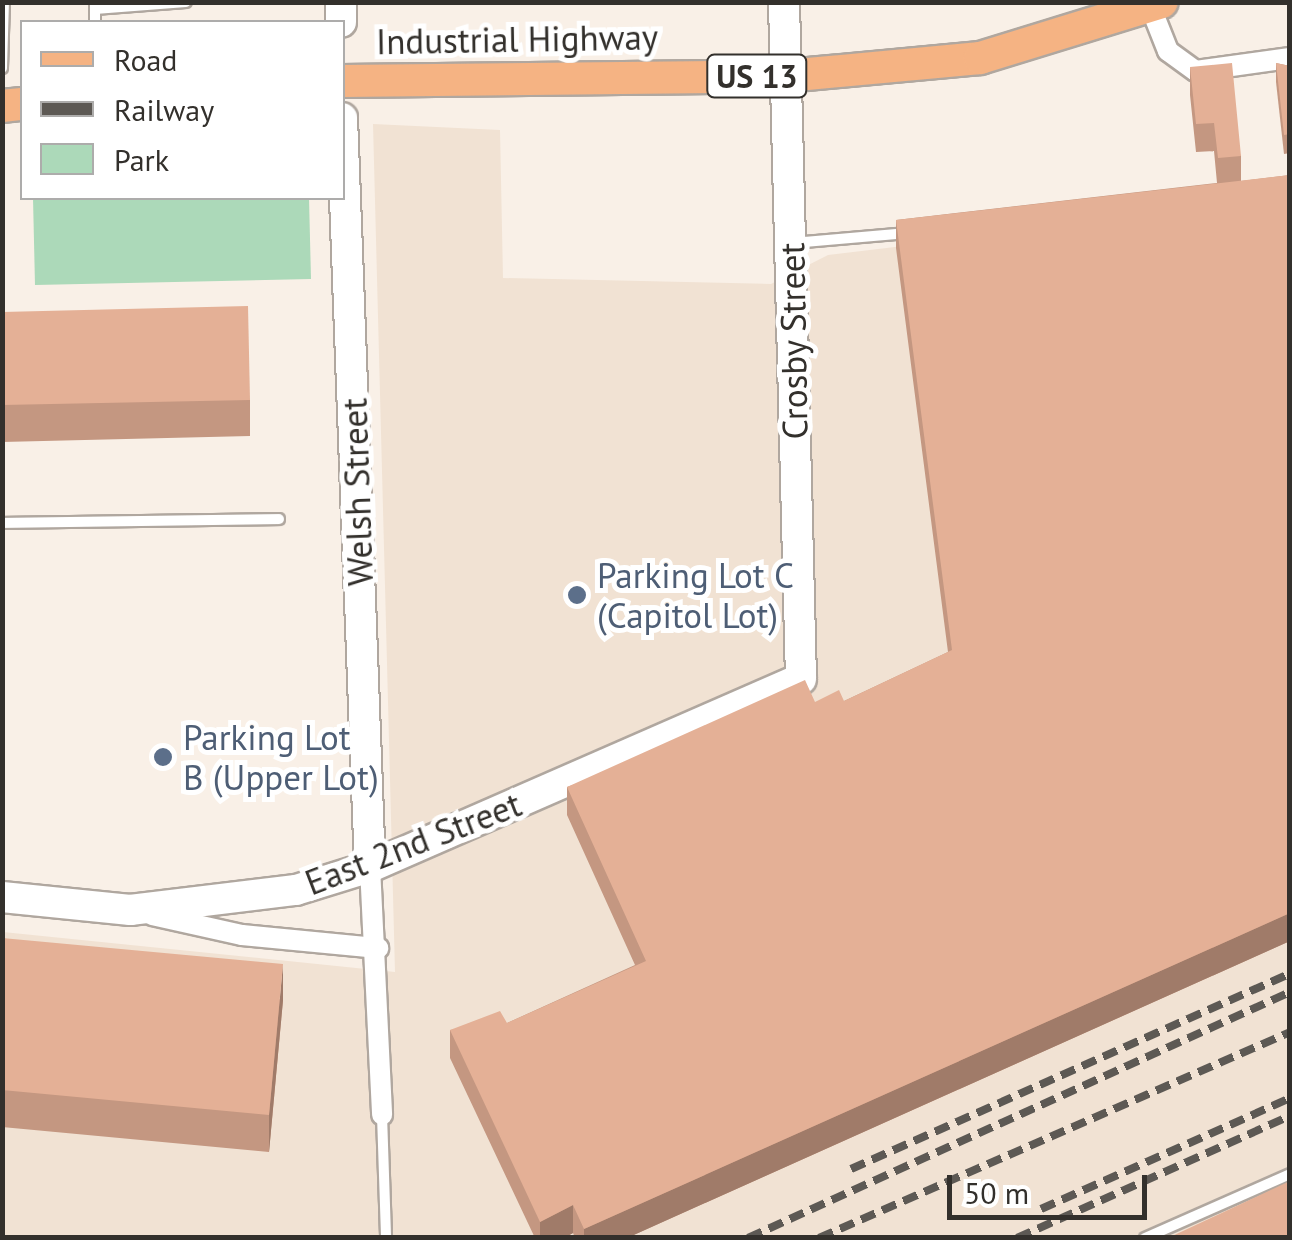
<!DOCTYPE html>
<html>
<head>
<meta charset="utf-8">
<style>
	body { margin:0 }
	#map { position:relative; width:1292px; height:1240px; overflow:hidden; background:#f9f0e7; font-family:"PT Sans",sans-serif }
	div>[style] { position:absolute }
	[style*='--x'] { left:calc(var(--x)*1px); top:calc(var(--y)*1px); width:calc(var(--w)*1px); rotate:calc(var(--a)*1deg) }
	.built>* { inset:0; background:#f1e2d3 }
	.green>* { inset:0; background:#acd9b9 }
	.roads { filter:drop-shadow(2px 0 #b0a79f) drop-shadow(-2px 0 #b0a79f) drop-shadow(0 2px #b0a79f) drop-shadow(0 -2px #b0a79f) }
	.lane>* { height:10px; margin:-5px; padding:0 5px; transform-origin:5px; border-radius:5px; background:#fff }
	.street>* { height:20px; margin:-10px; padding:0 10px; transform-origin:10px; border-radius:10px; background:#fff }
	.secondary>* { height:30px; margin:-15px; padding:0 15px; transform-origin:15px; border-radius:15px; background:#fff }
	.primary>* { height:32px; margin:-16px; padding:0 16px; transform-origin:16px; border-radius:16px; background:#f5b383 }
	.rail>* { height:8px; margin-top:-4px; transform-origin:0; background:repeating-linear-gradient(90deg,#5d5954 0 15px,transparent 0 23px) }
	.wall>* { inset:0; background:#c49781 }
	.shaded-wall>* { inset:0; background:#a07b69 }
	.building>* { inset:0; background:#e4b096 }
	.dots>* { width:28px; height:28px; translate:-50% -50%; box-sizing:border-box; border:5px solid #fff; border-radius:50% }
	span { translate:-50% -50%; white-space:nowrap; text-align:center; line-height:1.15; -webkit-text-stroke:10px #fff; paint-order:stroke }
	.shield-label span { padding:2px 8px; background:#fff; border:2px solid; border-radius:8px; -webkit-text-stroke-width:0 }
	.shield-label { font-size:32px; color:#33302c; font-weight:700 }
	.street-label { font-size:35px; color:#33302c }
	.service-label { font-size:35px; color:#4e5e75 }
	.left { translate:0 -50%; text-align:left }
	.frame { position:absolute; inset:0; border:5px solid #33302c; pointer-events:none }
	.legend { position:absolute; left:20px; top:20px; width:325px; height:180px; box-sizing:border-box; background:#fff; border:2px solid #adacab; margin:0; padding:12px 18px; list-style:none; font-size:30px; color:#33302c }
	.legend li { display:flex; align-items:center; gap:20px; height:50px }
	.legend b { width:50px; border:2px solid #adacab }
	.scale { position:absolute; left:947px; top:1175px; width:200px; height:45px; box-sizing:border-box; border:5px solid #33302c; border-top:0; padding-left:12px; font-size:30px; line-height:35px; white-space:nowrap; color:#33302c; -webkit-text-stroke:8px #fff; paint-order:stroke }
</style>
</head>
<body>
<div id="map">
	<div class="built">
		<i style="clip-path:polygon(373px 124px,500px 130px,503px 278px,771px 284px,828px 255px,1289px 200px,1289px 1237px,3px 1238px,3px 932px,395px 972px)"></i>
	</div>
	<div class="green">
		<i style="clip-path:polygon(33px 198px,309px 198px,311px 279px,35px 285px)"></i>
	</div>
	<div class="roads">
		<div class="lane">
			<i style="--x:95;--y:3;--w:19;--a:90"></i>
			<i style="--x:95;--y:9;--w:91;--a:-4.4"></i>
			<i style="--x:2;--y:68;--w:66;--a:-88.3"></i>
			<i style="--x:792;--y:243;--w:117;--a:-4.9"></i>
			<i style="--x:2;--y:523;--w:277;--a:-0.8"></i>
			<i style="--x:382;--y:1115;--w:123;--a:88.1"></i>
			<i style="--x:1145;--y:1238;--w:158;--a:-23.8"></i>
		</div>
		<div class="street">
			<i style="--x:1151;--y:8;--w:46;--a:68.4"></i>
			<i style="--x:1168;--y:51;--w:34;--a:36"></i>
			<i style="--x:1196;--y:71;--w:95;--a:-7.9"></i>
			<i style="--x:370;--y:867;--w:248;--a:87.2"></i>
			<i style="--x:152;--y:915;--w:92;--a:12.5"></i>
			<i style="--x:242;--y:935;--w:137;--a:5.5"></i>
		</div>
		<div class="secondary">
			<i style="--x:341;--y:22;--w:20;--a:-90"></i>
			<i style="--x:342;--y:118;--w:750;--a:87.86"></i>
			<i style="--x:2;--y:897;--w:129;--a:5.8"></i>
			<i style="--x:130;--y:910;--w:167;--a:-6.9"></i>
			<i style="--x:296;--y:890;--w:77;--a:-17.3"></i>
			<i style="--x:370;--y:867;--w:470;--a:-23.6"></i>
			<i style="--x:801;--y:679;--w:677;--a:-91.44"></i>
		</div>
		<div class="primary">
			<i style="--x:342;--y:81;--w:444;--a:-0.6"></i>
			<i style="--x:786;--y:76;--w:195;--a:-5.3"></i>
			<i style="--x:980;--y:58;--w:190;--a:-17.1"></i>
			<i style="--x:2;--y:106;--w:20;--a:-6"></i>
		</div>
	</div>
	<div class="rail">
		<i style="--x:851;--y:1169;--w:480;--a:-24"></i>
		<i style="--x:1041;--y:1209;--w:273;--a:-24"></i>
		<i style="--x:748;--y:1238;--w:595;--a:-24.41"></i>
		<i style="--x:819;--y:1238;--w:514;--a:-23.62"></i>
		<i style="--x:1017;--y:1238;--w:299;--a:-24.1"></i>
	</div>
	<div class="wall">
		<i style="clip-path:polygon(1276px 63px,1290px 66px,1290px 153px,1284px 154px,1276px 82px)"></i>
		<i style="clip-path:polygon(1190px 67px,1241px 156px,1241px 181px,1290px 175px,1290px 941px,627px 1238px,575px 1238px,573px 1233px,564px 1238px,535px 1238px,450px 1058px,450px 1030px,507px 1023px,635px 965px,567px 815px,567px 787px,815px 702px,844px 701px,948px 652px,896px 248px,896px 220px,1217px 183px,1214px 151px,1196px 152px,1190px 95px)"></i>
		<i style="clip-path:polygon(2px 312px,250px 400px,250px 436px,2px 442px)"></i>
		<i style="clip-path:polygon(2px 938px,283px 1000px,269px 1152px,2px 1127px)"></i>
	</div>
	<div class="shaded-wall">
		<i style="clip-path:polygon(1290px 913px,1290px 941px,627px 1238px,584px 1238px,584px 1229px)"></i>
		<i style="clip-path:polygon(283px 964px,283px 1000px,269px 1152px,269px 1115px)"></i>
		<i style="clip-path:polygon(573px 1205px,573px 1233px,564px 1238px,540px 1238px,540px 1222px)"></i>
	</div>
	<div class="building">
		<i style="clip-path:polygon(1232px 63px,1241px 156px,1218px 158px,1214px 123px,1196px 124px,1190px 67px)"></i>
		<i style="clip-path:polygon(1276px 63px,1290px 66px,1290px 134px,1284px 135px)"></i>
		<i style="clip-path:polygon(1290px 175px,1290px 913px,584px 1229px,573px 1205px,540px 1222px,450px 1030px,500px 1011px,507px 1023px,646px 961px,567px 787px,805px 680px,815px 702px,839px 690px,844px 701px,952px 650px,896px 220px)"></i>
		<i style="clip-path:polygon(248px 306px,250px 400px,2px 405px,2px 312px)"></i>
		<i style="clip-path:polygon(2px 938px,283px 964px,269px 1115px,2px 1090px)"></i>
		<i style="clip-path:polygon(1290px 1181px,1290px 1238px,1168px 1238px)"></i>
	</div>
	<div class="dots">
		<i style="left:577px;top:595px;background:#5c6f8a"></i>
		<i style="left:163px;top:757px;background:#5c6f8a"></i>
	</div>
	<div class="shield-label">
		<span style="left:757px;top:76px">US 13</span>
	</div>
	<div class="street-label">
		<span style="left:517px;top:39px;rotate:-1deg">Industrial Highway</span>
		<span style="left:793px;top:341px;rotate:-91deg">Crosby Street</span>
		<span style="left:357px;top:492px;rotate:-92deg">Welsh Street</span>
		<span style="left:413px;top:843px;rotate:-21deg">East 2nd Street</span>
	</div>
	<div class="service-label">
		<span class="left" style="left:597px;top:595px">Parking Lot C<br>(Capitol Lot)</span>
		<span class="left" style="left:183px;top:757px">Parking Lot<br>B (Upper Lot)</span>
	</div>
	<div class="frame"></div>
	<ul class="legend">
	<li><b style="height:12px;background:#f5b383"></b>Road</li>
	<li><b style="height:12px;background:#5d5954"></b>Railway</li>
	<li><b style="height:28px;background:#acd9b9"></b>Park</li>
	</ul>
	<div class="scale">50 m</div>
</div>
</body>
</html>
